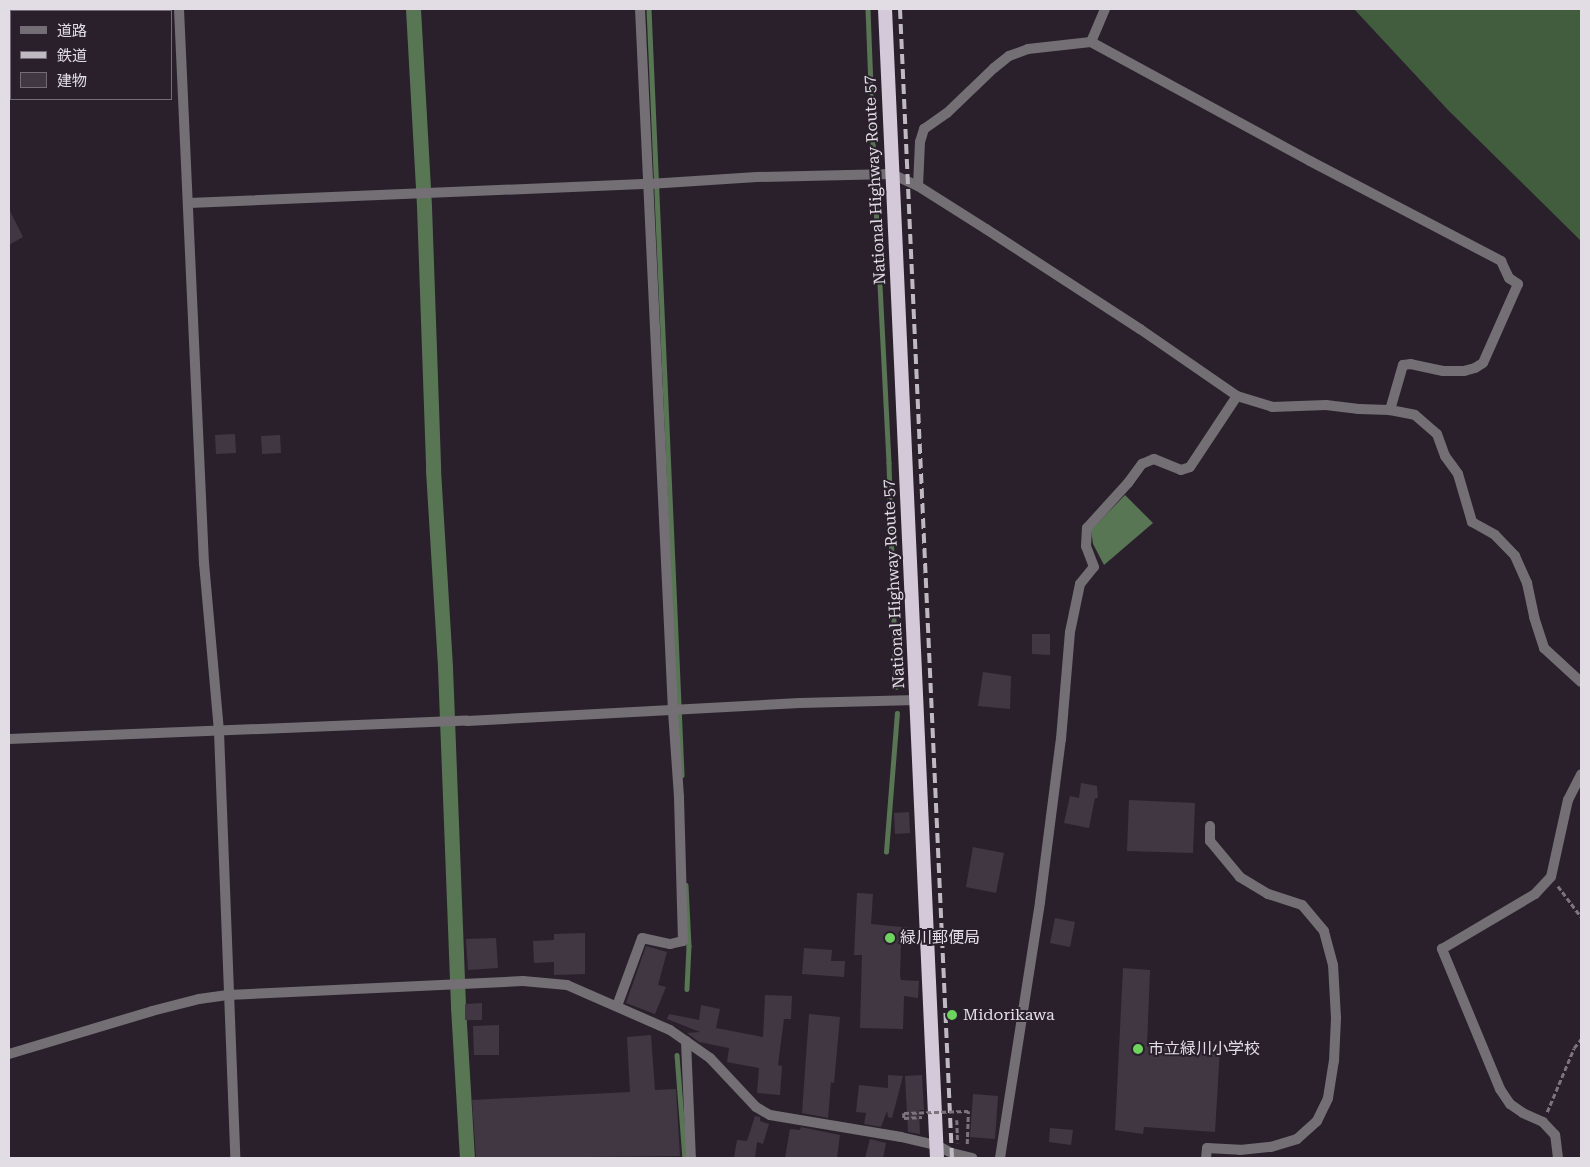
<!DOCTYPE html>
<html>
<head>
<meta charset="utf-8">
<style>
	body { margin:0 }
	#map { position:relative; width:1590px; height:1167px; overflow:hidden; background:#29202c; font-family:"Roboto Serif","Noto Sans JP",serif }
	div>[style] { position:absolute }
	[style*='--x'] { left:calc(var(--x)*1px); top:calc(var(--y)*1px); width:calc(var(--w)*1px); rotate:calc(var(--a)*1deg) }
	.forest>* { inset:0; background:#425d3d }
	.water>* { inset:0; background:#587554 }
	.stream>* { height:4.5px; margin:-2.25px; padding:0 2.25px; transform-origin:2.25px; border-radius:2.25px; background:#587554 }
	.canal>* { height:15px; margin:-7.5px; padding:0 7.5px; transform-origin:7.5px; border-radius:7.5px; background:#587554 }
	.building>* { inset:0; background:#403743 }
	.path>* { height:2.5px; margin-top:-1.25px; transform-origin:0; background:repeating-linear-gradient(90deg,#7b737e 0 5px,transparent 0 7.5px) }
	.minor>* { height:10px; margin:-5px; padding:0 5px; transform-origin:5px; border-radius:5px; background:#736f75 }
	.trunk>* { height:14px; margin:-7px; padding:0 7px; transform-origin:7px; border-radius:7px; background:#d4c9d8 }
	.rail>* { height:4px; margin-top:-2px; transform-origin:0; background:repeating-linear-gradient(90deg,#bfb9c2 0 10px,transparent 0 15px) }
	.path-bridge>* { height:2.5px; margin-top:-1.25px; transform-origin:0; background:repeating-linear-gradient(90deg,#7b737e 0 5px,transparent 0 7.5px) }
	.dots>* { width:14px; height:14px; translate:-50% -50%; box-sizing:border-box; border:2px solid #29202c; border-radius:50% }
	span { translate:-50% -50%; white-space:nowrap; text-align:center; line-height:1.15; -webkit-text-stroke:4px #29202c; paint-order:stroke }
	.street-label { font-size:16px; color:#e2dde5 }
	.poi-label { font-size:16px; color:#e2dde5 }
	.left { translate:0 -50%; text-align:left }
	.frame { position:absolute; inset:0; border:10px solid #e2dde5; pointer-events:none }
	.legend { position:absolute; left:10px; top:10px; width:162px; height:90px; box-sizing:border-box; background:#29202c; border:1px solid #736c76; margin:0; padding:6px 9px; list-style:none; font-size:15px; color:#e2dde5 }
	.legend li { display:flex; align-items:center; gap:10px; height:25px }
	.legend b { width:25px; border:1px solid #736c76 }
</style>
</head>
<body>
<div id="map">
	<div class="forest">
		<i style="clip-path:polygon(1354px 9px,1581px 9px,1581px 241px,1448px 110px)"></i>
	</div>
	<div class="water">
		<i style="clip-path:polygon(1125px 495px,1153px 523px,1104px 565px,1093px 544px,1091px 530px)"></i>
	</div>
	<div class="stream">
		<i style="--x:649;--y:9;--w:767;--a:87.53"></i>
		<i style="--x:868;--y:9;--w:154;--a:87.8"></i>
		<i style="--x:875;--y:186;--w:277;--a:87.1"></i>
		<i style="--x:889;--y:463;--w:224;--a:88.2"></i>
		<i style="--x:886;--y:852;--w:139;--a:-85.5"></i>
		<i style="--x:686;--y:885;--w:61;--a:87.2"></i>
		<i style="--x:689;--y:946;--w:43;--a:92.7"></i>
		<i style="--x:677;--y:1055;--w:103;--a:85.6"></i>
	</div>
	<div class="canal">
		<i style="--x:413;--y:9;--w:197;--a:86.8"></i>
		<i style="--x:424;--y:206;--w:264;--a:88"></i>
		<i style="--x:433;--y:470;--w:197;--a:86.5"></i>
		<i style="--x:445;--y:667;--w:340;--a:87.8"></i>
		<i style="--x:458;--y:1007;--w:151;--a:86.6"></i>
	</div>
	<div class="building">
		<i style="clip-path:polygon(9px 209px,23px 237px,9px 245px)"></i>
		<i style="clip-path:polygon(235px 434px,236px 453px,216px 454px,215px 435px)"></i>
		<i style="clip-path:polygon(280px 435px,281px 453px,262px 454px,261px 436px)"></i>
		<i style="clip-path:polygon(1032px 634px,1050px 634px,1050px 655px,1032px 654px)"></i>
		<i style="clip-path:polygon(983px 672px,1011px 676px,1010px 709px,978px 706px)"></i>
		<i style="clip-path:polygon(1081px 783px,1097px 786px,1098px 798px,1095px 798px,1089px 828px,1064px 823px,1070px 796px,1079px 798px)"></i>
		<i style="clip-path:polygon(1129px 800px,1195px 803px,1193px 853px,1127px 851px)"></i>
		<i style="clip-path:polygon(909px 812px,910px 833px,895px 834px,894px 813px)"></i>
		<i style="clip-path:polygon(973px 847px,1004px 853px,996px 893px,966px 887px)"></i>
		<i style="clip-path:polygon(857px 893px,873px 894px,871px 924px,911px 928px,909px 946px,901px 945px,900px 976px,901px 980px,919px 981px,918px 998px,904px 996px,903px 1029px,860px 1028px,862px 955px,854px 955px)"></i>
		<i style="clip-path:polygon(1055px 918px,1075px 922px,1070px 947px,1050px 943px)"></i>
		<i style="clip-path:polygon(585px 933px,585px 974px,554px 975px,554px 962px,534px 963px,533px 941px,554px 940px,554px 934px)"></i>
		<i style="clip-path:polygon(496px 938px,498px 968px,468px 970px,466px 939px)"></i>
		<i style="clip-path:polygon(646px 946px,667px 952px,658px 985px,666px 987px,655px 1014px,626px 1003px)"></i>
		<i style="clip-path:polygon(804px 948px,832px 950px,831px 961px,845px 961px,844px 977px,802px 974px)"></i>
		<i style="clip-path:polygon(1123px 968px,1150px 970px,1147px 1047px,1220px 1049px,1215px 1132px,1144px 1127px,1143px 1134px,1115px 1130px)"></i>
		<i style="clip-path:polygon(765px 995px,792px 996px,791px 1019px,784px 1019px,778px 1065px,782px 1066px,780px 1095px,757px 1093px,759px 1068px,727px 1062px,729px 1048px,699px 1042px,687px 1033px,700px 1032px,667px 1019px,669px 1014px,699px 1020px,701px 1005px,720px 1009px,716px 1028px,763px 1037px)"></i>
		<i style="clip-path:polygon(482px 1003px,482px 1020px,465px 1020px,465px 1004px)"></i>
		<i style="clip-path:polygon(809px 1014px,840px 1017px,834px 1083px,831px 1082px,828px 1118px,802px 1113px)"></i>
		<i style="clip-path:polygon(499px 1025px,499px 1055px,474px 1055px,473px 1026px)"></i>
		<i style="clip-path:polygon(651px 1035px,655px 1090px,676px 1089px,680px 1156px,476px 1158px,472px 1100px,630px 1092px,627px 1037px)"></i>
		<i style="clip-path:polygon(888px 1075px,903px 1076px,892px 1118px,888px 1117px,887px 1111px,881px 1127px,864px 1124px,866px 1113px,856px 1112px,859px 1085px,888px 1088px)"></i>
		<i style="clip-path:polygon(922px 1075px,924px 1110px,919px 1110px,920px 1134px,908px 1132px,905px 1076px)"></i>
		<i style="clip-path:polygon(973px 1094px,998px 1096px,995px 1139px,970px 1137px)"></i>
		<i style="clip-path:polygon(755px 1116px,760px 1117px,760px 1121px,769px 1124px,763px 1144px,757px 1142px,755px 1158px,734px 1158px,737px 1140px,747px 1141px)"></i>
		<i style="clip-path:polygon(801px 1127px,840px 1135px,837px 1158px,785px 1158px,790px 1129px,800px 1130px)"></i>
		<i style="clip-path:polygon(1050px 1128px,1073px 1130px,1071px 1145px,1049px 1142px)"></i>
		<i style="clip-path:polygon(870px 1139px,886px 1143px,883px 1158px,865px 1158px)"></i>
	</div>
	<div class="path">
		<i style="--x:1558;--y:886;--w:38;--a:53"></i>
		<i style="--x:1547;--y:1112;--w:69;--a:-67.1"></i>
		<i style="--x:1574;--y:1048;--w:11;--a:-52"></i>
		<i style="--x:904;--y:1113;--w:5;--a:90"></i>
		<i style="--x:904;--y:1118;--w:18;--a:-3"></i>
		<i style="--x:957;--y:1120;--w:23;--a:88"></i>
		<i style="--x:967;--y:1144;--w:33;--a:-88"></i>
	</div>
	<div class="minor">
		<i style="--x:179;--y:9;--w:555;--a:87.42"></i>
		<i style="--x:204;--y:563;--w:170;--a:84.9"></i>
		<i style="--x:219;--y:732;--w:426;--a:87.8"></i>
		<i style="--x:41;--y:11;--w:4;--a:-34"></i>
		<i style="--x:9;--y:35;--w:3;--a:-45"></i>
		<i style="--x:1091;--y:42;--w:36;--a:-67"></i>
		<i style="--x:918;--y:186;--w:44;--a:-87.4"></i>
		<i style="--x:920;--y:142;--w:14;--a:-73"></i>
		<i style="--x:924;--y:129;--w:28;--a:-35"></i>
		<i style="--x:947;--y:113;--w:65;--a:-43.8"></i>
		<i style="--x:994;--y:68;--w:19;--a:-39"></i>
		<i style="--x:1009;--y:56;--w:20;--a:-20"></i>
		<i style="--x:1028;--y:49;--w:63;--a:-6.3"></i>
		<i style="--x:1091;--y:42;--w:249;--a:28.5"></i>
		<i style="--x:1310;--y:161;--w:216;--a:27.6"></i>
		<i style="--x:1501;--y:261;--w:19;--a:65"></i>
		<i style="--x:1509;--y:278;--w:11;--a:34"></i>
		<i style="--x:1518;--y:284;--w:86;--a:113.9"></i>
		<i style="--x:1483;--y:363;--w:9;--a:148"></i>
		<i style="--x:1475;--y:368;--w:11;--a:165"></i>
		<i style="--x:1464;--y:371;--w:21;--a:180"></i>
		<i style="--x:1443;--y:371;--w:33;--a:-168"></i>
		<i style="--x:1411;--y:364;--w:8;--a:173"></i>
		<i style="--x:1403;--y:365;--w:47;--a:106.1"></i>
		<i style="--x:189;--y:203;--w:460;--a:-2.4"></i>
		<i style="--x:649;--y:184;--w:108;--a:-3.7"></i>
		<i style="--x:757;--y:177;--w:135;--a:-1.3"></i>
		<i style="--x:892;--y:174;--w:29;--a:25"></i>
		<i style="--x:918;--y:186;--w:80;--a:32.3"></i>
		<i style="--x:986;--y:229;--w:184;--a:33"></i>
		<i style="--x:1140;--y:329;--w:118;--a:34.6"></i>
		<i style="--x:1237;--y:396;--w:37;--a:17"></i>
		<i style="--x:1272;--y:407;--w:54;--a:-2.1"></i>
		<i style="--x:1326;--y:405;--w:33;--a:7"></i>
		<i style="--x:1359;--y:409;--w:31;--a:2"></i>
		<i style="--x:1390;--y:410;--w:25;--a:11"></i>
		<i style="--x:1415;--y:415;--w:29;--a:41"></i>
		<i style="--x:1437;--y:434;--w:23;--a:70"></i>
		<i style="--x:1445;--y:456;--w:22;--a:54"></i>
		<i style="--x:1458;--y:474;--w:50;--a:73.7"></i>
		<i style="--x:1472;--y:522;--w:26;--a:29"></i>
		<i style="--x:1495;--y:535;--w:29;--a:46"></i>
		<i style="--x:1515;--y:556;--w:30;--a:66"></i>
		<i style="--x:1527;--y:583;--w:35;--a:78"></i>
		<i style="--x:1534;--y:617;--w:33;--a:72"></i>
		<i style="--x:1544;--y:648;--w:50;--a:42.6"></i>
		<i style="--x:9;--y:739;--w:458;--a:-2.3"></i>
		<i style="--x:467;--y:721;--w:333;--a:-3.1"></i>
		<i style="--x:800;--y:703;--w:117;--a:-1.5"></i>
		<i style="--x:617;--y:1006;--w:72;--a:-69.8"></i>
		<i style="--x:642;--y:938;--w:29;--a:12"></i>
		<i style="--x:670;--y:944;--w:13;--a:-13"></i>
		<i style="--x:683;--y:941;--w:144;--a:-91.6"></i>
		<i style="--x:679;--y:797;--w:86;--a:-94"></i>
		<i style="--x:673;--y:711;--w:703;--a:-92.69"></i>
		<i style="--x:686;--y:1041;--w:117;--a:87.6"></i>
		<i style="--x:9;--y:1054;--w:149;--a:-16.7"></i>
		<i style="--x:152;--y:1011;--w:49;--a:-14.3"></i>
		<i style="--x:199;--y:999;--w:29;--a:-8"></i>
		<i style="--x:228;--y:995;--w:295;--a:-2.7"></i>
		<i style="--x:523;--y:981;--w:44;--a:5.2"></i>
		<i style="--x:567;--y:985;--w:112;--a:23.6"></i>
		<i style="--x:670;--y:1030;--w:49;--a:35"></i>
		<i style="--x:710;--y:1058;--w:67;--a:46.8"></i>
		<i style="--x:756;--y:1107;--w:16;--a:30"></i>
		<i style="--x:770;--y:1115;--w:133;--a:9.5"></i>
		<i style="--x:901;--y:1137;--w:36;--a:13"></i>
		<i style="--x:936;--y:1145;--w:18;--a:27"></i>
		<i style="--x:952;--y:1153;--w:21;--a:14"></i>
		<i style="--x:1000;--y:1158;--w:259;--a:-81.1"></i>
		<i style="--x:1040;--y:902;--w:164;--a:-82.7"></i>
		<i style="--x:1061;--y:739;--w:107;--a:-85.2"></i>
		<i style="--x:1070;--y:632;--w:49;--a:-78.2"></i>
		<i style="--x:1080;--y:584;--w:22;--a:-51"></i>
		<i style="--x:1094;--y:567;--w:22;--a:-111"></i>
		<i style="--x:1086;--y:546;--w:18;--a:-87"></i>
		<i style="--x:1087;--y:528;--w:61;--a:-47.7"></i>
		<i style="--x:1128;--y:483;--w:24;--a:-54"></i>
		<i style="--x:1142;--y:464;--w:13;--a:-23"></i>
		<i style="--x:1154;--y:459;--w:29;--a:22"></i>
		<i style="--x:1181;--y:470;--w:9;--a:-18"></i>
		<i style="--x:1190;--y:467;--w:85;--a:-56.5"></i>
		<i style="--x:1206;--y:1158;--w:10;--a:-84"></i>
		<i style="--x:1207;--y:1148;--w:33;--a:3"></i>
		<i style="--x:1240;--y:1150;--w:31;--a:-6"></i>
		<i style="--x:1271;--y:1147;--w:27;--a:-17"></i>
		<i style="--x:1297;--y:1139;--w:27;--a:-42"></i>
		<i style="--x:1317;--y:1121;--w:25;--a:-64"></i>
		<i style="--x:1328;--y:1098;--w:37;--a:-81"></i>
		<i style="--x:1334;--y:1061;--w:43;--a:-87.3"></i>
		<i style="--x:1336;--y:1018;--w:53;--a:-93.2"></i>
		<i style="--x:1333;--y:965;--w:35;--a:-105"></i>
		<i style="--x:1324;--y:931;--w:34;--a:-130"></i>
		<i style="--x:1302;--y:905;--w:36;--a:-162"></i>
		<i style="--x:1268;--y:894;--w:33;--a:-149"></i>
		<i style="--x:1240;--y:877;--w:47;--a:-129.8"></i>
		<i style="--x:1210;--y:841;--w:15;--a:-90"></i>
		<i style="--x:1558;--y:1158;--w:23;--a:-97"></i>
		<i style="--x:1555;--y:1135;--w:18;--a:-133"></i>
		<i style="--x:1543;--y:1122;--w:22;--a:-156"></i>
		<i style="--x:1523;--y:1113;--w:16;--a:-145"></i>
		<i style="--x:1510;--y:1104;--w:18;--a:-124"></i>
		<i style="--x:1500;--y:1089;--w:152;--a:-112.5"></i>
		<i style="--x:1442;--y:949;--w:108;--a:-30.6"></i>
		<i style="--x:1535;--y:894;--w:23;--a:-47"></i>
		<i style="--x:1551;--y:877;--w:79;--a:-77.6"></i>
		<i style="--x:1568;--y:800;--w:29;--a:-63"></i>
	</div>
	<div class="trunk">
		<i style="--x:885;--y:9;--w:1150;--a:87.41"></i>
	</div>
	<div class="rail">
		<i style="--x:900;--y:9;--w:1150;--a:87.41"></i>
	</div>
	<div class="path-bridge">
		<i style="--x:904;--y:1113;--w:64;--a:-1.8"></i>
	</div>
	<div class="dots">
		<i style="left:890px;top:938px;background:#6fd360"></i>
		<i style="left:952px;top:1015px;background:#6fd360"></i>
		<i style="left:1138px;top:1049px;background:#6fd360"></i>
	</div>
	<div class="street-label">
		<span style="left:875px;top:180px;rotate:-93deg">National Highway Route 57</span>
		<span style="left:894px;top:584px;rotate:-93deg">National Highway Route 57</span>
	</div>
	<div class="poi-label">
		<span class="left" style="left:900px;top:938px">緑川郵便局</span>
		<span class="left" style="left:963px;top:1015px">Midorikawa</span>
		<span class="left" style="left:1148px;top:1049px">市立緑川小学校</span>
	</div>
	<div class="frame"></div>
	<ul class="legend">
	<li><b style="height:6px;background:#736f75"></b>道路</li>
	<li><b style="height:6px;background:#bfb9c2"></b>鉄道</li>
	<li><b style="height:14px;background:#403743"></b>建物</li>
	</ul>
</div>
</body>
</html>
